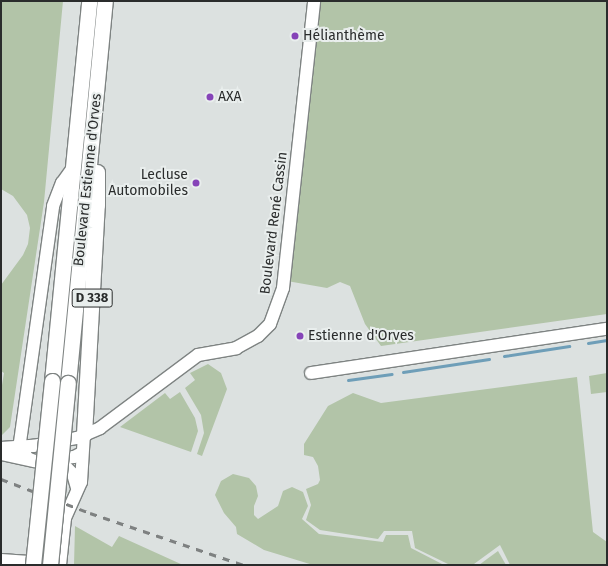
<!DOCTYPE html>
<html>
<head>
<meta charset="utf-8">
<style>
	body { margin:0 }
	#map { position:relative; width:608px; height:566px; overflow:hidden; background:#dce1e0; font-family:"Fira Sans",sans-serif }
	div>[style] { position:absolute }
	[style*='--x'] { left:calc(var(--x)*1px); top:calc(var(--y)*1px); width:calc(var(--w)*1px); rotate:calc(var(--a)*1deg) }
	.green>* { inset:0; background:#b2c4a8 }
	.stream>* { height:3px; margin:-1.5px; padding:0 1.5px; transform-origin:1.5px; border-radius:1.5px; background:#6e9eb8 }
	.roads { filter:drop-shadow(1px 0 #7e8382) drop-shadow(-1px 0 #7e8382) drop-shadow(0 1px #7e8382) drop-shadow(0 -1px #7e8382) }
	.minor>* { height:12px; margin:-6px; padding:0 6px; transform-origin:6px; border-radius:6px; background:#fff }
	.major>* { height:15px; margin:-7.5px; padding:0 7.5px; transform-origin:7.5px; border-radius:7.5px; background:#fff }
	.rail>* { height:3px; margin-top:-1.5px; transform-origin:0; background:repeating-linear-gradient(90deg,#7e8181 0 7px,transparent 0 14px) }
	.bridges { filter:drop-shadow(1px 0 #7e8382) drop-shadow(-1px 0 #7e8382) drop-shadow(0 1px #7e8382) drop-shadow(0 -1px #7e8382) }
	.major-bridge>* { height:15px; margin:-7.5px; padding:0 7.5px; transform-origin:7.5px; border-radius:7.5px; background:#fff }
	.dots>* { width:11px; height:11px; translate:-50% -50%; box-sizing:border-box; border:2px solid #e9eeed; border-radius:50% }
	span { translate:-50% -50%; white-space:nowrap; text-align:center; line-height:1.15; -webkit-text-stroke:4px #e9eeed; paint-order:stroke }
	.shield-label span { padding:1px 3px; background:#e9eeed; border:1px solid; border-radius:3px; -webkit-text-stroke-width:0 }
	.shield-label { font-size:13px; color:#2a2c2c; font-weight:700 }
	.poi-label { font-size:14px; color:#2a2c2c }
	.left { translate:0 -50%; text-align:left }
	.right { translate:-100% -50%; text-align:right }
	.street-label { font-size:14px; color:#2a2c2c }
	.frame { position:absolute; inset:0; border:2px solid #2a2c2c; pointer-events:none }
</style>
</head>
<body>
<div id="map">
	<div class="green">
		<i style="clip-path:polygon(1px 1px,63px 1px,44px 202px,10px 427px,1px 436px,1px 391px,4px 373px,1px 371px,1px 285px,23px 255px,28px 244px,30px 228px,27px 215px,13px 196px,1px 189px)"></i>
		<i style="clip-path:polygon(319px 1px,607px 1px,607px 314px,381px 346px,365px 324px,350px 286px,340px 282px,327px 288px,287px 281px)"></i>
		<i style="clip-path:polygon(208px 364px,221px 373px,227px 389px,202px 456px,197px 454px,204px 433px,201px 415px,185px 388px,195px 380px,190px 373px)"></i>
		<i style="clip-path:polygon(607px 373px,607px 392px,591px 394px,589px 376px)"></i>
		<i style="clip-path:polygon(577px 377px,593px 532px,607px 542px,607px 565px,510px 565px,500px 545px,474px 564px,450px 565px,415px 548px,412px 531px,384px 531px,378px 539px,320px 530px,306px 520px,311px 505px,306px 489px,318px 484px,320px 480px,318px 466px,313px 457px,304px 455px,304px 444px,328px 406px,353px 393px,381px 403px)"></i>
		<i style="clip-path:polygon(180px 392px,195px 418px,198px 431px,191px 452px,120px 427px,165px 393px,170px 399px)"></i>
		<i style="clip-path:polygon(233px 474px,249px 478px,256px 486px,258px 496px,254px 506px,254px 515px,258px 519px,278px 506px,283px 491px,292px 487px,303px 492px,308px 506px,302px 519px,319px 534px,383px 542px,386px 535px,408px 535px,411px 548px,444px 565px,313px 565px,264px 550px,237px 534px,236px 527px,224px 513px,215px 495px,221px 481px)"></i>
		<i style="clip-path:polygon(75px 526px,112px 547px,119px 536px,183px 565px,74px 565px)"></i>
		<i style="clip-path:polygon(498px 551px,506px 565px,479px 565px,487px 559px)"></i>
	</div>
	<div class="stream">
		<i style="--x:588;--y:343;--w:19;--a:-9"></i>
		<i style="--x:504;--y:356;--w:66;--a:-8.7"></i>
		<i style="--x:403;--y:372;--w:87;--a:-8.6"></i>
		<i style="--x:348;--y:380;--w:44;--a:-7.8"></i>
	</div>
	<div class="roads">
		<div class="minor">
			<i style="--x:311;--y:373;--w:299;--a:-8.5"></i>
			<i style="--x:1;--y:448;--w:32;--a:-4"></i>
			<i style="--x:33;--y:446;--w:45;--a:-10.3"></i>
			<i style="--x:77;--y:438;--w:25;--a:-23"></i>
			<i style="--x:100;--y:428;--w:122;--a:-36.7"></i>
			<i style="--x:198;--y:355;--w:39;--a:-10"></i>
			<i style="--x:236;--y:348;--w:25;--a:-29"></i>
			<i style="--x:258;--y:336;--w:17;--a:-45"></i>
			<i style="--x:270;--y:324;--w:38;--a:-70"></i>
			<i style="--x:283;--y:288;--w:289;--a:-83.8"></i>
			<i style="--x:1;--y:454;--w:35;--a:12"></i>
			<i style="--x:35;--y:461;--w:39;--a:-6"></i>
			<i style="--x:74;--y:457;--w:9;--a:-27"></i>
			<i style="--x:54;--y:460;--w:10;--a:24"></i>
			<i style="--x:63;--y:464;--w:14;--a:45"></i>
			<i style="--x:73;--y:474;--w:15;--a:74"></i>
			<i style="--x:35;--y:461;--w:9;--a:-159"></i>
			<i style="--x:27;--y:458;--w:17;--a:-114"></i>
			<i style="--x:20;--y:442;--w:238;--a:-82"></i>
			<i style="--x:53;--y:206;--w:25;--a:-69"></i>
			<i style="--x:62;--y:183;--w:19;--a:-54"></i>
			<i style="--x:1;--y:560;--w:57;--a:4"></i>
			<i style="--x:60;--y:565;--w:47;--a:-83.9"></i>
			<i style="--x:65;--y:518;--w:39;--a:-66"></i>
			<i style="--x:81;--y:482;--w:48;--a:-86.4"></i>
		</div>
		<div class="major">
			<i style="--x:52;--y:381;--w:382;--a:-84.4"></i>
			<i style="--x:68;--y:383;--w:384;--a:-84.5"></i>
			<i style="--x:84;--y:434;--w:229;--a:-86.8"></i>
			<i style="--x:97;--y:205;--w:33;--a:-90"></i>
		</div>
	</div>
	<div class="rail">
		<i style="--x:1;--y:479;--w:95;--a:20.9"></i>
		<i style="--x:90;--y:513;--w:163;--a:18.7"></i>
	</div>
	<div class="bridges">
		<div class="major-bridge">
			<i style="--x:33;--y:565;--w:185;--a:-84.1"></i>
			<i style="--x:50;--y:565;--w:183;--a:-84.4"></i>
		</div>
	</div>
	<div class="dots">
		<i style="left:295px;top:36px;background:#8644b8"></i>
		<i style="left:210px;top:97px;background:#8644b8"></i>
		<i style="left:196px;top:183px;background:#8644b8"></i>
		<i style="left:300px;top:336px;background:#8644b8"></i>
	</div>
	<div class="shield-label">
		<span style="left:92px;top:298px">D 338</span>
	</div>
	<div class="poi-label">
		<span class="left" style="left:303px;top:36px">Hélianthème</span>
		<span class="left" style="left:218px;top:97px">AXA</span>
		<span class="right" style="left:188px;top:183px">Lecluse<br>Automobiles</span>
		<span class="left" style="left:308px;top:336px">Estienne d'Orves</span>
	</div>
	<div class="street-label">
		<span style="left:88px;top:180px;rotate:-84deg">Boulevard Estienne d'Orves</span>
		<span style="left:274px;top:223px;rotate:-83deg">Boulevard René Cassin</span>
	</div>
	<div class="frame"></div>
</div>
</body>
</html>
